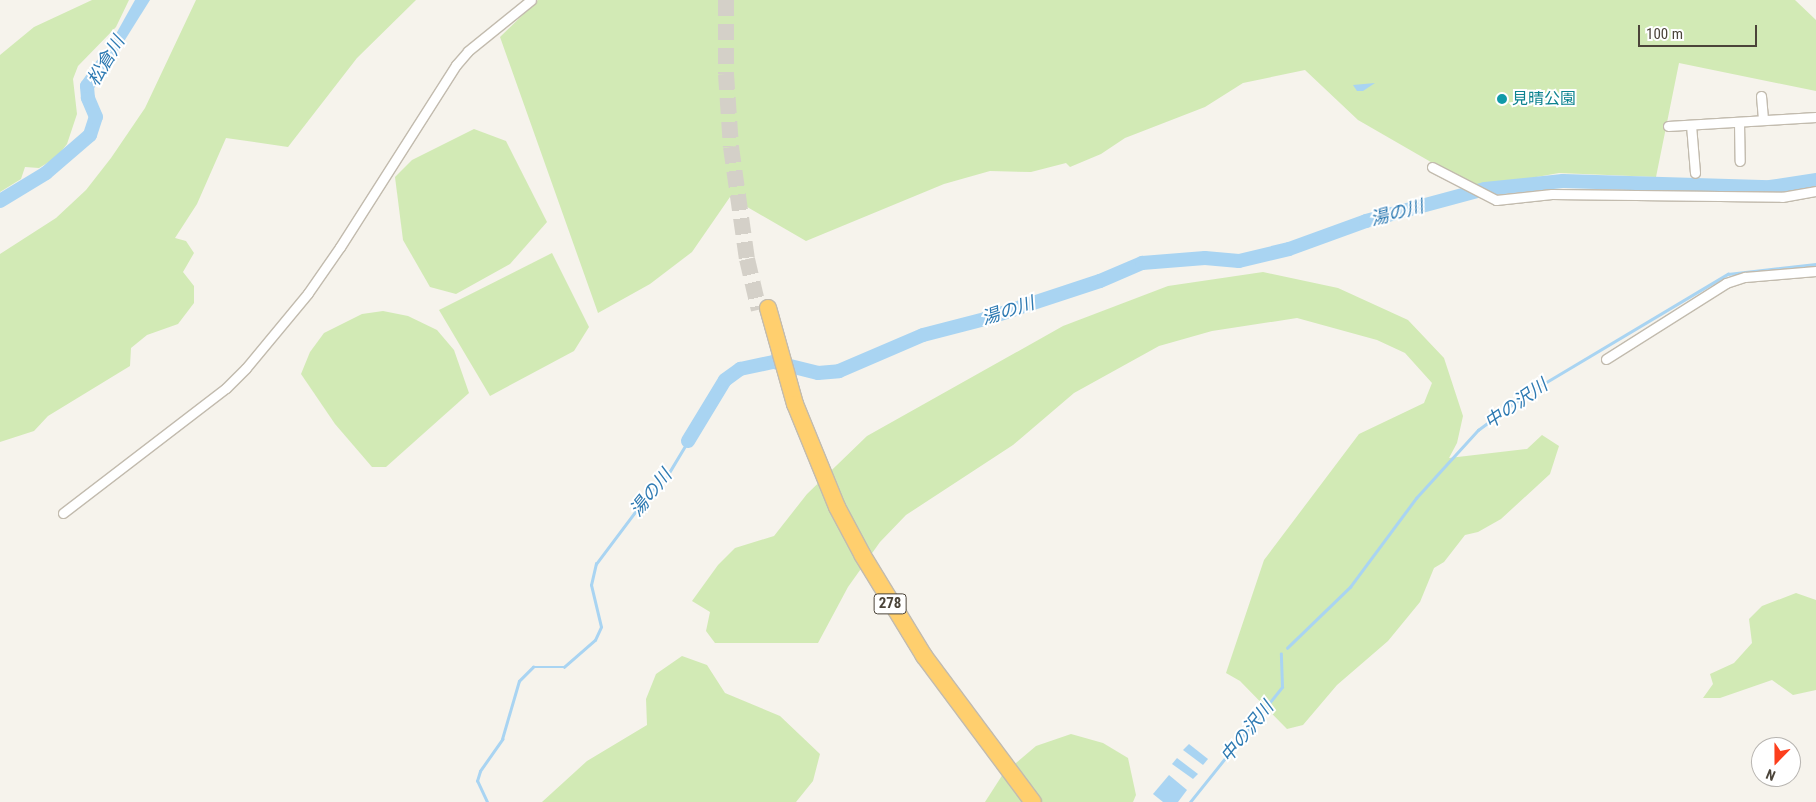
<!DOCTYPE html>
<html>
<head>
<meta charset="utf-8">
<style>
	body { margin:0 }
	#map { position:relative; width:1816px; height:802px; overflow:hidden; background:#f6f3ec; font-family:"Roboto Condensed","Noto Sans JP",sans-serif }
	div>[style] { position:absolute }
	[style*='--x'] { left:calc(var(--x)*1px); top:calc(var(--y)*1px); width:calc(var(--w)*1px); rotate:calc(var(--a)*1deg) }
	.green>* { inset:0; background:#d2eab5 }
	.water>* { inset:0; background:#a9d4f2 }
	.stream>* { height:2.5px; margin:-1.25px; padding:0 1.25px; transform-origin:1.25px; border-radius:1.25px; background:#a9d4f2 }
	.river>* { height:14px; margin:-7px; padding:0 7px; transform-origin:7px; border-radius:7px; background:#a9d4f2 }
	.motorway-tunnel>* { height:16px; margin-top:-8px; transform-origin:0; background:repeating-linear-gradient(90deg,#d4d0c8 0 16px,transparent 0 24px) }
	.roads { filter:drop-shadow(1px 0 #c2bbae) drop-shadow(-1px 0 #c2bbae) drop-shadow(0 1px #c2bbae) drop-shadow(0 -1px #c2bbae) }
	.minor>* { height:9px; margin:-4.5px; padding:0 4.5px; transform-origin:4.5px; border-radius:4.5px; background:#fff }
	.motorway>* { height:16px; margin:-8px; padding:0 8px; transform-origin:8px; border-radius:8px; background:#ffcf6e }
	.dots>* { width:14px; height:14px; translate:-50% -50%; box-sizing:border-box; border:2px solid #fff; border-radius:50% }
	span { translate:-50% -50%; white-space:nowrap; text-align:center; line-height:1.15; -webkit-text-stroke:4px #fff; paint-order:stroke }
	.shield-label span { padding:1px 4px; background:#fff; border:1px solid; border-radius:4px; -webkit-text-stroke-width:0 }
	.shield-label { font-size:15px; color:#4b4439; font-weight:700 }
	.culture-label { font-size:16px; color:#0d838f }
	.left { translate:0 -50%; text-align:left }
	.water-label { font-size:18px; color:#2e7ab2; font-style:italic }
	.north { position:absolute; left:1751px; top:737px; width:50px; height:50px; box-sizing:border-box; background:#fff; border:1px solid #b7b4b0; border-radius:50%; rotate:202deg; font-size:14px; font-weight:700; line-height:20px; text-align:center; color:#4b4439 }
	.north::after { content:''; display:block; margin:auto; width:18px; height:22px; background:#fc3f1d; clip-path:polygon(50% 0,100% 100%,50% 72%,0 100%) }
	.scale { position:absolute; left:1638px; top:25px; width:119px; height:22px; box-sizing:border-box; border:2px solid #4b4439; border-top:0; padding-left:6px; font-size:15px; line-height:18px; white-space:nowrap; color:#4b4439; -webkit-text-stroke:4px #fff; paint-order:stroke }
</style>
</head>
<body>
<div id="map">
	<div class="green">
		<i style="clip-path:polygon(92px 0,129px 0,116px 27px,78px 66px,73px 79px,77px 114px,67px 144px,57px 157px,39px 168px,25px 167px,21px 179px,0 192px,0 55px,34px 27px)"></i>
		<i style="clip-path:polygon(196px 0,416px 0,357px 58px,288px 147px,226px 138px,197px 204px,175px 238px,186px 241px,194px 253px,183px 272px,194px 286px,194px 303px,178px 324px,147px 335px,131px 348px,130px 366px,48px 416px,34px 431px,0 442px,0 254px,56px 218px,86px 190px,111px 158px,145px 108px)"></i>
		<i style="clip-path:polygon(538px 0,1795px 0,1816px 20px,1816px 91px,1679px 63px,1656px 177px,1559px 173px,1476px 188px,1358px 120px,1305px 70px,1243px 83px,1205px 107px,1125px 138px,1101px 154px,1070px 167px,1066px 163px,1031px 172px,990px 171px,944px 184px,806px 241px,730px 197px,692px 252px,650px 284px,598px 313px,500px 37px)"></i>
		<i style="clip-path:polygon(474px 129px,506px 141px,547px 222px,510px 264px,456px 294px,430px 287px,403px 240px,395px 177px,412px 160px)"></i>
		<i style="clip-path:polygon(552px 253px,589px 327px,574px 351px,490px 396px,439px 310px)"></i>
		<i style="clip-path:polygon(1263px 272px,1338px 288px,1408px 320px,1444px 358px,1463px 416px,1457px 443px,1449px 458px,1527px 449px,1542px 435px,1559px 446px,1550px 474px,1501px 519px,1478px 532px,1465px 535px,1444px 562px,1434px 568px,1420px 602px,1388px 641px,1337px 685px,1303px 725px,1287px 729px,1240px 681px,1226px 673px,1264px 560px,1359px 434px,1424px 403px,1432px 383px,1405px 353px,1377px 340px,1297px 318px,1212px 331px,1159px 346px,1074px 393px,1013px 445px,906px 515px,880px 542px,848px 587px,818px 643px,715px 643px,706px 631px,710px 612px,692px 601px,718px 565px,735px 548px,774px 536px,807px 494px,867px 436px,1063px 326px,1168px 286px)"></i>
		<i style="clip-path:polygon(383px 311px,408px 316px,437px 330px,454px 350px,469px 393px,386px 467px,372px 467px,335px 424px,301px 374px,310px 352px,324px 333px,362px 314px)"></i>
		<i style="clip-path:polygon(1796px 593px,1816px 600px,1816px 690px,1793px 695px,1772px 680px,1720px 698px,1703px 698px,1713px 684px,1710px 674px,1734px 663px,1752px 643px,1749px 619px,1762px 606px)"></i>
		<i style="clip-path:polygon(682px 656px,707px 665px,725px 693px,780px 716px,820px 754px,813px 781px,796px 802px,542px 802px,587px 761px,647px 725px,646px 699px,656px 674px)"></i>
		<i style="clip-path:polygon(1071px 734px,1103px 743px,1128px 758px,1136px 795px,1133px 802px,985px 802px,1003px 774px,1036px 746px)"></i>
	</div>
	<div class="water">
		<i style="clip-path:polygon(135px 0,150px 0,113px 59px,89px 82px)"></i>
		<i style="clip-path:polygon(1375px 83px,1363px 91px,1357px 91px,1353px 85px)"></i>
		<i style="clip-path:polygon(1189px 744px,1208px 759px,1203px 765px,1183px 750px)"></i>
		<i style="clip-path:polygon(1177px 758px,1198px 774px,1193px 779px,1172px 764px)"></i>
		<i style="clip-path:polygon(1169px 775px,1187px 790px,1178px 802px,1163px 802px,1153px 794px)"></i>
	</div>
	<div class="stream">
		<i style="--x:1287;--y:648;--w:88;--a:-44.1"></i>
		<i style="--x:1350;--y:587;--w:111;--a:-53.4"></i>
		<i style="--x:1416;--y:498;--w:92;--a:-47.6"></i>
		<i style="--x:1478;--y:430;--w:62;--a:-36.5"></i>
		<i style="--x:1528;--y:393;--w:233;--a:-30.8"></i>
		<i style="--x:1728;--y:274;--w:89;--a:-6.5"></i>
		<i style="--x:487;--y:802;--w:23;--a:-115"></i>
		<i style="--x:477;--y:781;--w:10;--a:-73"></i>
		<i style="--x:480;--y:771;--w:39;--a:-55"></i>
		<i style="--x:502;--y:739;--w:60;--a:-73.7"></i>
		<i style="--x:519;--y:681;--w:20;--a:-45"></i>
		<i style="--x:533;--y:667;--w:31;--a:0"></i>
		<i style="--x:564;--y:667;--w:41;--a:-41.1"></i>
		<i style="--x:595;--y:640;--w:14;--a:-65"></i>
		<i style="--x:601;--y:627;--w:43;--a:-103.4"></i>
		<i style="--x:591;--y:585;--w:22;--a:-77"></i>
		<i style="--x:596;--y:564;--w:85;--a:-53.1"></i>
		<i style="--x:647;--y:496;--w:28;--a:-45"></i>
		<i style="--x:667;--y:476;--w:41;--a:-59"></i>
		<i style="--x:1190;--y:802;--w:147;--a:-51.3"></i>
		<i style="--x:1282;--y:687;--w:33;--a:-92"></i>
	</div>
	<div class="river">
		<i style="--x:0;--y:201;--w:54;--a:-31.3"></i>
		<i style="--x:46;--y:173;--w:58;--a:-40.8"></i>
		<i style="--x:90;--y:135;--w:19;--a:-72"></i>
		<i style="--x:96;--y:117;--w:21;--a:-113"></i>
		<i style="--x:88;--y:98;--w:12;--a:-95"></i>
		<i style="--x:87;--y:86;--w:26;--a:-54"></i>
		<i style="--x:688;--y:441;--w:71;--a:-58.8"></i>
		<i style="--x:725;--y:380;--w:19;--a:-36"></i>
		<i style="--x:740;--y:369;--w:35;--a:-12"></i>
		<i style="--x:774;--y:362;--w:45;--a:14"></i>
		<i style="--x:818;--y:373;--w:21;--a:-5"></i>
		<i style="--x:839;--y:371;--w:91;--a:-23.2"></i>
		<i style="--x:923;--y:335;--w:64;--a:-14.5"></i>
		<i style="--x:985;--y:319;--w:121;--a:-18.3"></i>
		<i style="--x:1100;--y:281;--w:46;--a:-23.2"></i>
		<i style="--x:1142;--y:263;--w:63;--a:-4.5"></i>
		<i style="--x:1205;--y:258;--w:34;--a:5"></i>
		<i style="--x:1239;--y:261;--w:51;--a:-13.5"></i>
		<i style="--x:1289;--y:249;--w:82;--a:-20"></i>
		<i style="--x:1366;--y:221;--w:123;--a:-15.1"></i>
		<i style="--x:1485;--y:189;--w:78;--a:-5.9"></i>
		<i style="--x:1563;--y:181;--w:207;--a:1.7"></i>
		<i style="--x:1770;--y:187;--w:47;--a:-8.7"></i>
	</div>
	<div class="motorway-tunnel">
		<i style="--x:726;--y:0;--w:74;--a:90"></i>
		<i style="--x:726;--y:74;--w:73;--a:86.1"></i>
		<i style="--x:731;--y:147;--w:113;--a:81.9"></i>
		<i style="--x:747;--y:259;--w:52;--a:76.8"></i>
	</div>
	<div class="roads">
		<div class="minor">
			<i style="--x:1761;--y:96;--w:24;--a:85"></i>
			<i style="--x:1739;--y:122;--w:39;--a:89"></i>
			<i style="--x:1691;--y:125;--w:48;--a:85.2"></i>
			<i style="--x:1668;--y:126;--w:148;--a:-3.5"></i>
			<i style="--x:1432;--y:167;--w:72;--a:27.3"></i>
			<i style="--x:1496;--y:200;--w:56;--a:-6.1"></i>
			<i style="--x:1552;--y:194;--w:230;--a:0.7"></i>
			<i style="--x:1782;--y:197;--w:35;--a:-10"></i>
			<i style="--x:1606;--y:359;--w:142;--a:-32.3"></i>
			<i style="--x:1726;--y:283;--w:20;--a:-18"></i>
			<i style="--x:1745;--y:277;--w:71;--a:-4.8"></i>
			<i style="--x:63;--y:513;--w:205;--a:-37.5"></i>
			<i style="--x:226;--y:388;--w:28;--a:-45"></i>
			<i style="--x:246;--y:368;--w:97;--a:-50.4"></i>
			<i style="--x:308;--y:293;--w:56;--a:-55.2"></i>
			<i style="--x:340;--y:247;--w:216;--a:-57.5"></i>
			<i style="--x:456;--y:65;--w:18;--a:-49"></i>
			<i style="--x:468;--y:51;--w:81;--a:-39"></i>
		</div>
		<div class="motorway">
			<i style="--x:768;--y:308;--w:100;--a:74.3"></i>
			<i style="--x:795;--y:404;--w:111;--a:67.8"></i>
			<i style="--x:837;--y:507;--w:55;--a:62"></i>
			<i style="--x:863;--y:556;--w:117;--a:58.6"></i>
			<i style="--x:924;--y:656;--w:182;--a:53.3"></i>
		</div>
	</div>
	<div class="dots">
		<i style="left:1502px;top:99px;background:#0f9aa8"></i>
	</div>
	<div class="shield-label">
		<span style="left:890px;top:604px">278</span>
	</div>
	<div class="culture-label">
		<span class="left" style="left:1512px;top:99px">見晴公園</span>
	</div>
	<div class="water-label">
		<span style="left:106px;top:61px;rotate:-59deg">松倉川</span>
		<span style="left:1397px;top:213px;rotate:-15deg">湯の川</span>
		<span style="left:1008px;top:311px;rotate:-18deg">湯の川</span>
		<span style="left:1516px;top:404px;rotate:-35deg">中の沢川</span>
		<span style="left:651px;top:493px;rotate:-51deg">湯の川</span>
		<span style="left:1247px;top:732px;rotate:-51deg">中の沢川</span>
	</div>
	<div class="north">N</div>
	<div class="scale">100 m</div>
</div>
</body>
</html>
